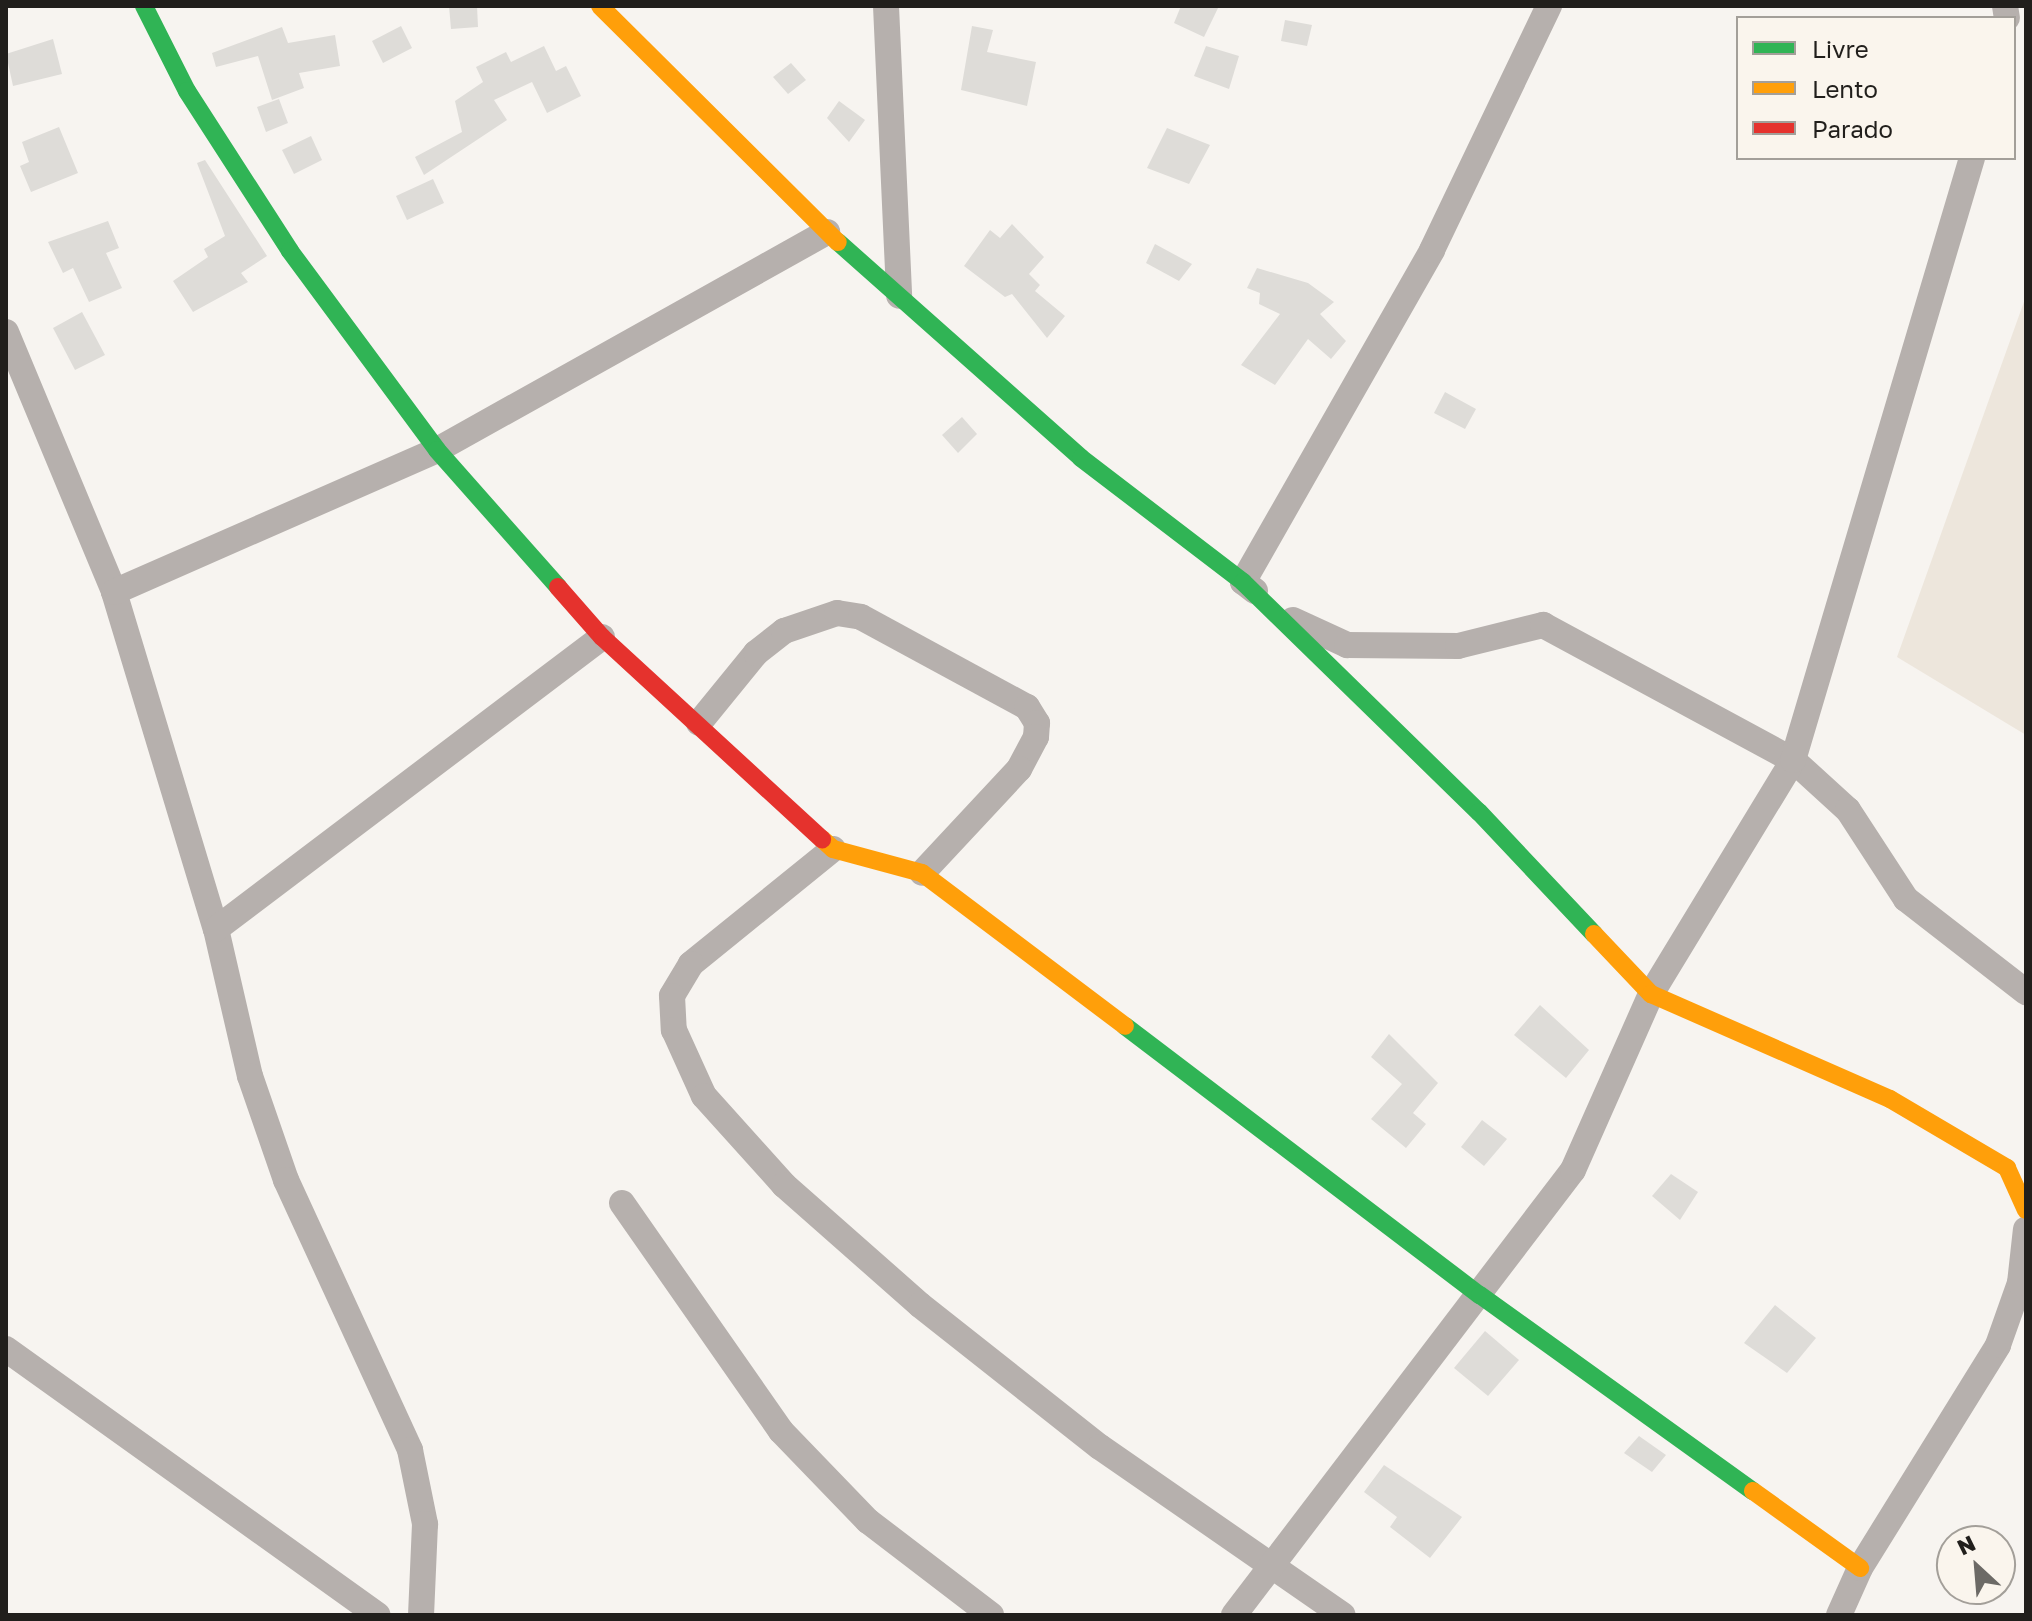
<!DOCTYPE html>
<html>
<head>
<meta charset="utf-8">
<style>
	body { margin:0 }
	#map { position:relative; width:2032px; height:1621px; overflow:hidden; background:#f7f4f0; font-family:"Golos Text",sans-serif }
	div>[style] { position:absolute }
	[style*='--x'] { left:calc(var(--x)*1px); top:calc(var(--y)*1px); width:calc(var(--w)*1px); rotate:calc(var(--a)*1deg) }
	.built>* { inset:0; background:#ede6dc }
	.building>* { inset:0; background:#dedcd8 }
	.street>* { height:26px; margin:-13px; padding:0 13px; transform-origin:13px; border-radius:13px; background:#b6b0ad }
	.fast>* { height:18px; margin:-9px; padding:0 9px; transform-origin:9px; border-radius:9px; background:#30b455 }
	.slow>* { height:18px; margin:-9px; padding:0 9px; transform-origin:9px; border-radius:9px; background:#ff9f0a }
	.jam>* { height:18px; margin:-9px; padding:0 9px; transform-origin:9px; border-radius:9px; background:#e5322d }
	span { translate:-50% -50%; white-space:nowrap; text-align:center; line-height:1.15; -webkit-text-stroke:8px #faf5ed; paint-order:stroke }
	.frame { position:absolute; inset:0; border:8px solid #211f1c; pointer-events:none }
	.legend { position:absolute; left:1736px; top:16px; width:280px; height:144px; box-sizing:border-box; background:#faf5ed; border:2px solid #a39f99; margin:0; padding:10px 14px; list-style:none; font-size:24px; color:#211f1c }
	.legend li { display:flex; align-items:center; gap:16px; height:40px }
	.legend b { width:40px; border:2px solid #a39f99 }
	.north { position:absolute; left:1936px; top:1525px; width:80px; height:80px; box-sizing:border-box; background:#faf5ed; border:2px solid #a39f99; border-radius:50%; rotate:334deg; font-size:22px; font-weight:700; line-height:32px; text-align:center; color:#211f1c }
	.north::after { content:''; display:block; margin:auto; width:28px; height:36px; background:#6c6a66; clip-path:polygon(50% 0,100% 100%,50% 72%,0 100%) }
</style>
</head>
<body>
<div id="map">
	<div class="built">
		<i style="clip-path:polygon(2026px 296px,2026px 735px,1897px 657px)"></i>
	</div>
	<div class="building">
		<i style="clip-path:polygon(449px 6px,477px 6px,478px 27px,451px 29px)"></i>
		<i style="clip-path:polygon(1181px 6px,1219px 6px,1204px 37px,1174px 23px)"></i>
		<i style="clip-path:polygon(1285px 20px,1312px 25px,1307px 46px,1281px 41px)"></i>
		<i style="clip-path:polygon(401px 26px,412px 48px,383px 63px,372px 41px)"></i>
		<i style="clip-path:polygon(972px 26px,993px 30px,987px 52px,1036px 62px,1027px 106px,961px 90px)"></i>
		<i style="clip-path:polygon(282px 27px,288px 43px,335px 35px,340px 66px,299px 73px,304px 88px,272px 100px,258px 56px,216px 67px,212px 53px)"></i>
		<i style="clip-path:polygon(53px 39px,62px 74px,13px 86px,6px 54px)"></i>
		<i style="clip-path:polygon(544px 46px,556px 71px,566px 66px,581px 96px,547px 113px,532px 82px,494px 100px,507px 120px,424px 175px,415px 157px,462px 132px,455px 101px,483px 82px,476px 67px,506px 52px,511px 62px)"></i>
		<i style="clip-path:polygon(1206px 46px,1239px 56px,1229px 89px,1194px 76px)"></i>
		<i style="clip-path:polygon(791px 63px,806px 80px,788px 94px,773px 77px)"></i>
		<i style="clip-path:polygon(279px 99px,288px 123px,266px 132px,257px 107px)"></i>
		<i style="clip-path:polygon(839px 101px,865px 120px,849px 142px,827px 118px)"></i>
		<i style="clip-path:polygon(59px 127px,78px 173px,31px 192px,20px 166px,29px 162px,22px 142px)"></i>
		<i style="clip-path:polygon(1167px 128px,1210px 145px,1189px 184px,1147px 168px)"></i>
		<i style="clip-path:polygon(311px 136px,322px 160px,294px 174px,282px 150px)"></i>
		<i style="clip-path:polygon(205px 160px,267px 256px,241px 273px,248px 282px,193px 312px,173px 281px,208px 257px,204px 249px,225px 236px,197px 163px)"></i>
		<i style="clip-path:polygon(433px 179px,444px 203px,407px 220px,396px 196px)"></i>
		<i style="clip-path:polygon(108px 221px,119px 248px,106px 253px,122px 288px,89px 302px,73px 268px,63px 273px,48px 242px)"></i>
		<i style="clip-path:polygon(1012px 224px,1044px 257px,1029px 274px,1040px 285px,1035px 291px,1065px 316px,1047px 338px,1012px 294px,1005px 297px,964px 266px,990px 230px,1000px 238px)"></i>
		<i style="clip-path:polygon(1155px 244px,1192px 264px,1179px 281px,1146px 263px)"></i>
		<i style="clip-path:polygon(1257px 268px,1308px 283px,1334px 302px,1320px 314px,1346px 341px,1331px 359px,1308px 339px,1275px 385px,1241px 365px,1280px 314px,1259px 304px,1260px 293px,1247px 288px)"></i>
		<i style="clip-path:polygon(82px 312px,105px 355px,75px 370px,53px 328px)"></i>
		<i style="clip-path:polygon(1445px 392px,1476px 409px,1465px 429px,1434px 413px)"></i>
		<i style="clip-path:polygon(962px 417px,977px 434px,958px 453px,942px 435px)"></i>
		<i style="clip-path:polygon(1540px 1005px,1589px 1050px,1566px 1078px,1514px 1035px)"></i>
		<i style="clip-path:polygon(1389px 1034px,1438px 1083px,1413px 1113px,1426px 1124px,1406px 1148px,1371px 1119px,1402px 1084px,1371px 1057px)"></i>
		<i style="clip-path:polygon(1482px 1120px,1507px 1139px,1484px 1166px,1461px 1147px)"></i>
		<i style="clip-path:polygon(1671px 1174px,1698px 1192px,1680px 1220px,1652px 1196px)"></i>
		<i style="clip-path:polygon(1775px 1305px,1816px 1338px,1787px 1373px,1744px 1343px)"></i>
		<i style="clip-path:polygon(1485px 1331px,1519px 1360px,1488px 1396px,1454px 1368px)"></i>
		<i style="clip-path:polygon(1639px 1436px,1666px 1455px,1652px 1472px,1624px 1453px)"></i>
		<i style="clip-path:polygon(1384px 1465px,1462px 1517px,1430px 1558px,1390px 1527px,1397px 1517px,1364px 1492px)"></i>
	</div>
	<div class="street">
		<i style="--x:886;--y:6;--w:290;--a:87.4"></i>
		<i style="--x:2005;--y:6;--w:12;--a:81"></i>
		<i style="--x:6;--y:332;--w:282;--a:67.4"></i>
		<i style="--x:114;--y:592;--w:352;--a:73.2"></i>
		<i style="--x:216;--y:929;--w:151;--a:77"></i>
		<i style="--x:250;--y:1076;--w:110;--a:70.9"></i>
		<i style="--x:286;--y:1180;--w:297;--a:65.3"></i>
		<i style="--x:410;--y:1450;--w:76;--a:78.5"></i>
		<i style="--x:425;--y:1524;--w:91;--a:92.5"></i>
		<i style="--x:1255;--y:591;--w:15;--a:-143"></i>
		<i style="--x:1243;--y:582;--w:382;--a:-60.3"></i>
		<i style="--x:1432;--y:250;--w:271;--a:-64.4"></i>
		<i style="--x:114;--y:592;--w:353;--a:-23.7"></i>
		<i style="--x:437;--y:450;--w:447;--a:-29.2"></i>
		<i style="--x:1293;--y:620;--w:60;--a:24.8"></i>
		<i style="--x:1347;--y:645;--w:111;--a:0.5"></i>
		<i style="--x:1458;--y:646;--w:88;--a:-13.9"></i>
		<i style="--x:1543;--y:625;--w:284;--a:28.4"></i>
		<i style="--x:1793;--y:760;--w:74;--a:42.3"></i>
		<i style="--x:1848;--y:810;--w:106;--a:56.9"></i>
		<i style="--x:1906;--y:899;--w:152;--a:37.8"></i>
		<i style="--x:699;--y:723;--w:90;--a:-50.8"></i>
		<i style="--x:756;--y:653;--w:36;--a:-38"></i>
		<i style="--x:784;--y:631;--w:56;--a:-18.8"></i>
		<i style="--x:837;--y:613;--w:24;--a:9"></i>
		<i style="--x:861;--y:617;--w:189;--a:28.5"></i>
		<i style="--x:1027;--y:707;--w:19;--a:58"></i>
		<i style="--x:1037;--y:723;--w:14;--a:94"></i>
		<i style="--x:1036;--y:737;--w:36;--a:118"></i>
		<i style="--x:1019;--y:769;--w:142;--a:133"></i>
		<i style="--x:833;--y:849;--w:183;--a:141"></i>
		<i style="--x:691;--y:964;--w:37;--a:121"></i>
		<i style="--x:672;--y:996;--w:34;--a:87"></i>
		<i style="--x:674;--y:1030;--w:72;--a:65.6"></i>
		<i style="--x:704;--y:1096;--w:120;--a:48"></i>
		<i style="--x:784;--y:1185;--w:181;--a:41.4"></i>
		<i style="--x:920;--y:1305;--w:229;--a:38.3"></i>
		<i style="--x:1100;--y:1447;--w:295;--a:34.7"></i>
		<i style="--x:216;--y:929;--w:484;--a:-37.1"></i>
		<i style="--x:622;--y:1203;--w:278;--a:55.1"></i>
		<i style="--x:781;--y:1431;--w:125;--a:46"></i>
		<i style="--x:868;--y:1521;--w:155;--a:37.4"></i>
		<i style="--x:6;--y:1349;--w:457;--a:35.6"></i>
		<i style="--x:1234;--y:1615;--w:559;--a:-52.7"></i>
		<i style="--x:1573;--y:1170;--w:193;--a:-66.1"></i>
		<i style="--x:1651;--y:994;--w:274;--a:-58.7"></i>
		<i style="--x:1793;--y:760;--w:628;--a:-73.44"></i>
		<i style="--x:1839;--y:1615;--w:51;--a:-65.9"></i>
		<i style="--x:1860;--y:1568;--w:262;--a:-58.2"></i>
		<i style="--x:1998;--y:1345;--w:66;--a:-70.5"></i>
		<i style="--x:2020;--y:1283;--w:54;--a:-83.7"></i>
	</div>
	<div class="fast">
		<i style="--x:144;--y:6;--w:95;--a:63.2"></i>
		<i style="--x:187;--y:91;--w:190;--a:57.2"></i>
		<i style="--x:290;--y:251;--w:247;--a:53.5"></i>
		<i style="--x:437;--y:450;--w:183;--a:48.5"></i>
		<i style="--x:838;--y:242;--w:325;--a:41.6"></i>
		<i style="--x:1081;--y:458;--w:204;--a:37.4"></i>
		<i style="--x:1243;--y:582;--w:330;--a:44.3"></i>
		<i style="--x:1479;--y:812;--w:168;--a:46.7"></i>
		<i style="--x:1125;--y:1026;--w:445;--a:37.2"></i>
		<i style="--x:1480;--y:1295;--w:336;--a:35.7"></i>
	</div>
	<div class="slow">
		<i style="--x:600;--y:6;--w:335;--a:44.8"></i>
		<i style="--x:822;--y:839;--w:15;--a:42"></i>
		<i style="--x:833;--y:849;--w:92;--a:15.1"></i>
		<i style="--x:922;--y:873;--w:254;--a:37"></i>
		<i style="--x:1594;--y:934;--w:83;--a:46.5"></i>
		<i style="--x:1651;--y:994;--w:261;--a:23.7"></i>
		<i style="--x:1890;--y:1099;--w:136;--a:30.5"></i>
		<i style="--x:2007;--y:1168;--w:46;--a:65.7"></i>
		<i style="--x:1753;--y:1491;--w:132;--a:35.7"></i>
	</div>
	<div class="jam">
		<i style="--x:558;--y:587;--w:67;--a:48.7"></i>
		<i style="--x:602;--y:637;--w:299;--a:42.6"></i>
	</div>
	<div class="frame"></div>
	<ul class="legend">
	<li><b style="height:10px;background:#30b455"></b>Livre</li>
	<li><b style="height:10px;background:#ff9f0a"></b>Lento</li>
	<li><b style="height:10px;background:#e5322d"></b>Parado</li>
	</ul>
	<div class="north">N</div>
</div>
</body>
</html>
